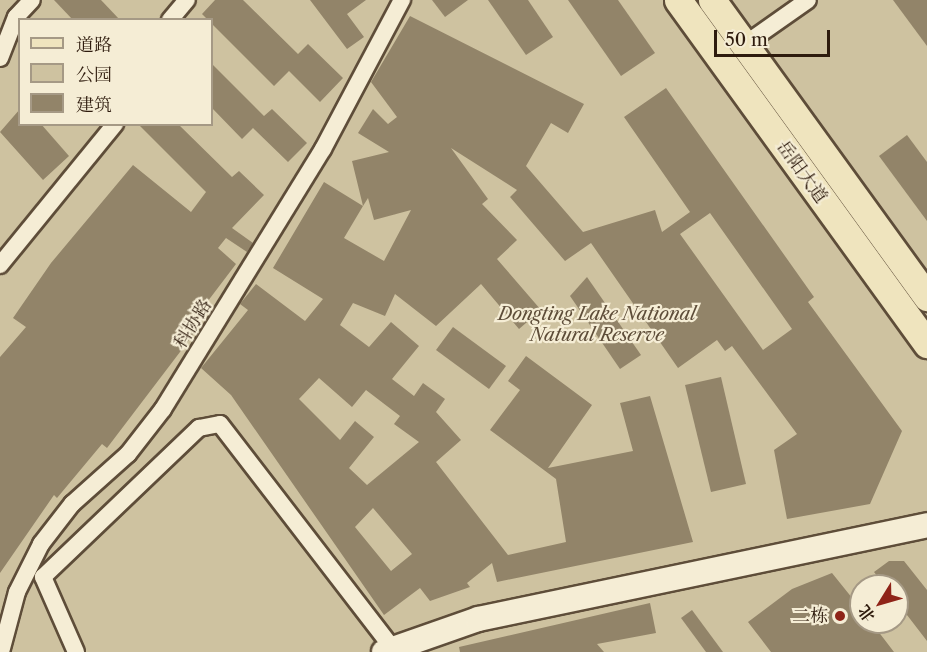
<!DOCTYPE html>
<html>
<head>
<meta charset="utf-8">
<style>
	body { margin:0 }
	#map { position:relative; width:927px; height:652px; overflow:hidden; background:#efe4be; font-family:"Libre Caslon Text","Noto Serif SC",serif }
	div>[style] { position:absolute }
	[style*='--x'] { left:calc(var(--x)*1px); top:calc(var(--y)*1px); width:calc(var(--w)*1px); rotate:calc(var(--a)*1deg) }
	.green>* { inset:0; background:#cec2a0 }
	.building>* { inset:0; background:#928469 }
	.roads { filter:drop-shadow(2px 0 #5e4d39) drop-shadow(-2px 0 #5e4d39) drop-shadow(0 2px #5e4d39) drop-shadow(0 -2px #5e4d39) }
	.street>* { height:16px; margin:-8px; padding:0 8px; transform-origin:8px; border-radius:8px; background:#f5edd5 }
	.secondary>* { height:24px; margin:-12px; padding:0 12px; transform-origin:12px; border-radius:12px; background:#f5edd5 }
	.primary>* { height:27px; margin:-13.5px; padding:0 13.5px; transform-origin:13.5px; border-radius:13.5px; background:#efe4be }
	.dots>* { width:16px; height:16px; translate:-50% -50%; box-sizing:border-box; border:3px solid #f5edd5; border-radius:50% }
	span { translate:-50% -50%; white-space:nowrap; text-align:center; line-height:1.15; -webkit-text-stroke:4.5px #f5edd5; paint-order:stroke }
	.street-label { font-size:18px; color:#2e1b0d }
	.park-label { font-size:18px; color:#5e4d39; font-style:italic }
	.poi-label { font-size:18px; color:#2e1b0d }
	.right { translate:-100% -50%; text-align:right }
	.legend { position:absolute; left:18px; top:18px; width:195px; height:108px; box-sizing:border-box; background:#f5edd5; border:2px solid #a59985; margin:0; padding:8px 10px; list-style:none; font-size:18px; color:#2e1b0d }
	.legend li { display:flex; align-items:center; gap:12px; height:30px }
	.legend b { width:30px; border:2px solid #a59985 }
	.north { position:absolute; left:849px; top:574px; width:60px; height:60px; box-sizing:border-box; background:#f5edd5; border:2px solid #a59985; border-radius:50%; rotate:233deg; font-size:16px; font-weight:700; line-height:24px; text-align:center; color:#2e1b0d }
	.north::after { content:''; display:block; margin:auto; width:21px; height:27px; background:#8f2418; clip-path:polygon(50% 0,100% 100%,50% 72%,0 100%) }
	.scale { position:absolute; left:714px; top:30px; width:116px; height:27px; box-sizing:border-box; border:3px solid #2e1b0d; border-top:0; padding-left:8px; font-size:18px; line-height:21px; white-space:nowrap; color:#2e1b0d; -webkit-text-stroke:4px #f5edd5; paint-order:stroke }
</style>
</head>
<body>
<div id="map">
	<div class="green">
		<i style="clip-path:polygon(evenodd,0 0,927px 0,927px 652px,0 652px,0 0,20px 20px,212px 20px,212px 124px,20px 124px,20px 20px,0 0,861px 586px,897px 586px,897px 622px,861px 622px,861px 586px)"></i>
	</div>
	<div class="building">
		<i style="clip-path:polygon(54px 0,101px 0,120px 20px,73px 20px)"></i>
		<i style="clip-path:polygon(215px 0,243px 0,298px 54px,308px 44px,343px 78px,320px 102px,289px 71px,274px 86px,202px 14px)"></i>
		<i style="clip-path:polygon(310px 0,366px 0,347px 14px,364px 37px,347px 49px)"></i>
		<i style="clip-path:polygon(432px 0,468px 0,445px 17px)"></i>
		<i style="clip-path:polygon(488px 0,528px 0,553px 37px,526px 55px)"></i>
		<i style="clip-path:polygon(568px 0,618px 0,655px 53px,621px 76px)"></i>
		<i style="clip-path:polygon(893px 0,927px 0,927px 46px)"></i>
		<i style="clip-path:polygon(evenodd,410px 16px,584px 104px,568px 133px,551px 123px,526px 166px,583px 232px,655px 210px,662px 232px,690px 212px,624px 117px,666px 88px,814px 297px,808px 302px,902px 431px,870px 504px,787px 519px,774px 450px,797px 434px,732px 346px,725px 351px,717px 340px,678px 368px,591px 243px,565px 261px,510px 197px,517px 190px,451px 148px,488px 199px,482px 204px,517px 240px,497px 259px,541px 310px,519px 329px,481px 284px,436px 326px,395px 294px,385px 316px,353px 303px,340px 325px,369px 347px,391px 322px,419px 346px,392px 379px,414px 396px,423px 383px,445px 399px,436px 412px,461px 440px,436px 462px,508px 555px,566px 542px,556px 479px,490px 430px,520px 390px,508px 381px,526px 356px,592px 405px,548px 468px,633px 451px,620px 403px,650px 396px,693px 542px,497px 582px,492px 563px,467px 583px,470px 587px,430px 601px,420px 588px,384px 615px,231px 395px,201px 368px,248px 310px,240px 304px,256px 284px,305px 321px,323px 299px,273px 268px,324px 182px,363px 206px,344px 238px,384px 261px,411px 210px,374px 220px,368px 198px,363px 206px,352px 161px,389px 152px,358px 133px,373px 109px,388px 124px,397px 117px,371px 82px,410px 16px,710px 213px,792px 329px,763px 350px,680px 234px,710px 213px,410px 16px,319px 378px,352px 407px,366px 390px,400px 416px,394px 424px,419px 442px,367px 485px,349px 468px,374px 437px,355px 421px,340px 440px,299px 399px,319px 378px,410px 16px,373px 508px,412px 554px,391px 571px,355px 527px,373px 508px)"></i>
		<i style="clip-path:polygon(212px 64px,264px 116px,272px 109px,307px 143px,288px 162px,253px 128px,242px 139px,212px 108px)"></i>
		<i style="clip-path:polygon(20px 109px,20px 124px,41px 124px,69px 156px,43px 180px,0 132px)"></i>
		<i style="clip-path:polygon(138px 124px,178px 124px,232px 177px,239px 171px,264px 195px,232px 228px,253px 243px,247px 252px,226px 238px,218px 248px,236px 264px,192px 322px,199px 327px,107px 448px,102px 444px,57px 498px,54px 495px,0 573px,0 357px,26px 327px,13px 318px,51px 263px,133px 165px,191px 212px,206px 192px)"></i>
		<i style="clip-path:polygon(907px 135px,927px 162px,927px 221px,879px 156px)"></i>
		<i style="clip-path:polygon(587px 277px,641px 355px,620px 369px,570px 296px)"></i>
		<i style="clip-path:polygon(453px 327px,506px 366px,489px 389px,436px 350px)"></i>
		<i style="clip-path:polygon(721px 377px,746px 484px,711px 492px,685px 385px)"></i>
		<i style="clip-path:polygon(889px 561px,904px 561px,927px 590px,927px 641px,897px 602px,897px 586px,885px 586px,874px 572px)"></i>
		<i style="clip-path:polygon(832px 573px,861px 609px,861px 622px,871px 622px,894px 652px,771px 652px,748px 622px,792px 589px)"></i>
		<i style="clip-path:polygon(650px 603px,656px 633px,597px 644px,604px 652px,460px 652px,459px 647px)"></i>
		<i style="clip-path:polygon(692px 610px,723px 652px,706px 652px,681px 618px)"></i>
	</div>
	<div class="roads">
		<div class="street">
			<i style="--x:170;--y:20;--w:26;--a:-50"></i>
			<i style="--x:744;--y:45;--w:78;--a:-35.1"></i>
			<i style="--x:0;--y:58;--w:44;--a:-68.7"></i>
			<i style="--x:16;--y:17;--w:23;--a:-47"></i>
			<i style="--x:0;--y:265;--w:182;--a:-50.8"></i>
			<i style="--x:1;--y:652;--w:62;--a:-75.1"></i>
			<i style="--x:17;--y:592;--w:54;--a:-63.4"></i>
			<i style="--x:41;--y:544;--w:51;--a:-52.2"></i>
			<i style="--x:72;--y:504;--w:75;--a:-41.8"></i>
			<i style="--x:128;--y:454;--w:57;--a:-52.1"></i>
			<i style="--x:163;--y:409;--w:305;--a:-58.4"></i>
			<i style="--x:323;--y:149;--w:169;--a:-62.1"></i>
			<i style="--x:76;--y:652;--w:82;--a:-113.7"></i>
			<i style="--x:43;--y:577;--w:216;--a:-43.7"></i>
			<i style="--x:199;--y:428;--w:21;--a:-11"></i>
			<i style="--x:220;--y:424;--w:284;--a:52.4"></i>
		</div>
		<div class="secondary">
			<i style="--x:384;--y:652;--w:100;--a:-19.3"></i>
			<i style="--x:478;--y:619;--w:459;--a:-11.8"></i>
		</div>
		<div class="primary">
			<i style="--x:678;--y:0;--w:425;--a:54.1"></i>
			<i style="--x:712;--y:0;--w:367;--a:54.1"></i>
		</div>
	</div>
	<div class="dots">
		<i style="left:840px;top:616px;background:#8f2418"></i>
	</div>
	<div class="street-label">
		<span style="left:802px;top:172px;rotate:54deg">岳阳大道</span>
		<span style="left:193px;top:324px;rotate:-58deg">科协路</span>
	</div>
	<div class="park-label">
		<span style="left:597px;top:325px">Dongting Lake National<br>Natural Reserve</span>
	</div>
	<div class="poi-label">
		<span class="right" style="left:828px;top:616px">二栋</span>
	</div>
	<ul class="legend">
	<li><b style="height:8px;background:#efe4be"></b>道路</li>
	<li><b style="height:16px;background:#cec2a0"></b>公园</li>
	<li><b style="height:16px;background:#928469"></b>建筑</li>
	</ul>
	<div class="north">北</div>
	<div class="scale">50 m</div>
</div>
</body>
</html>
